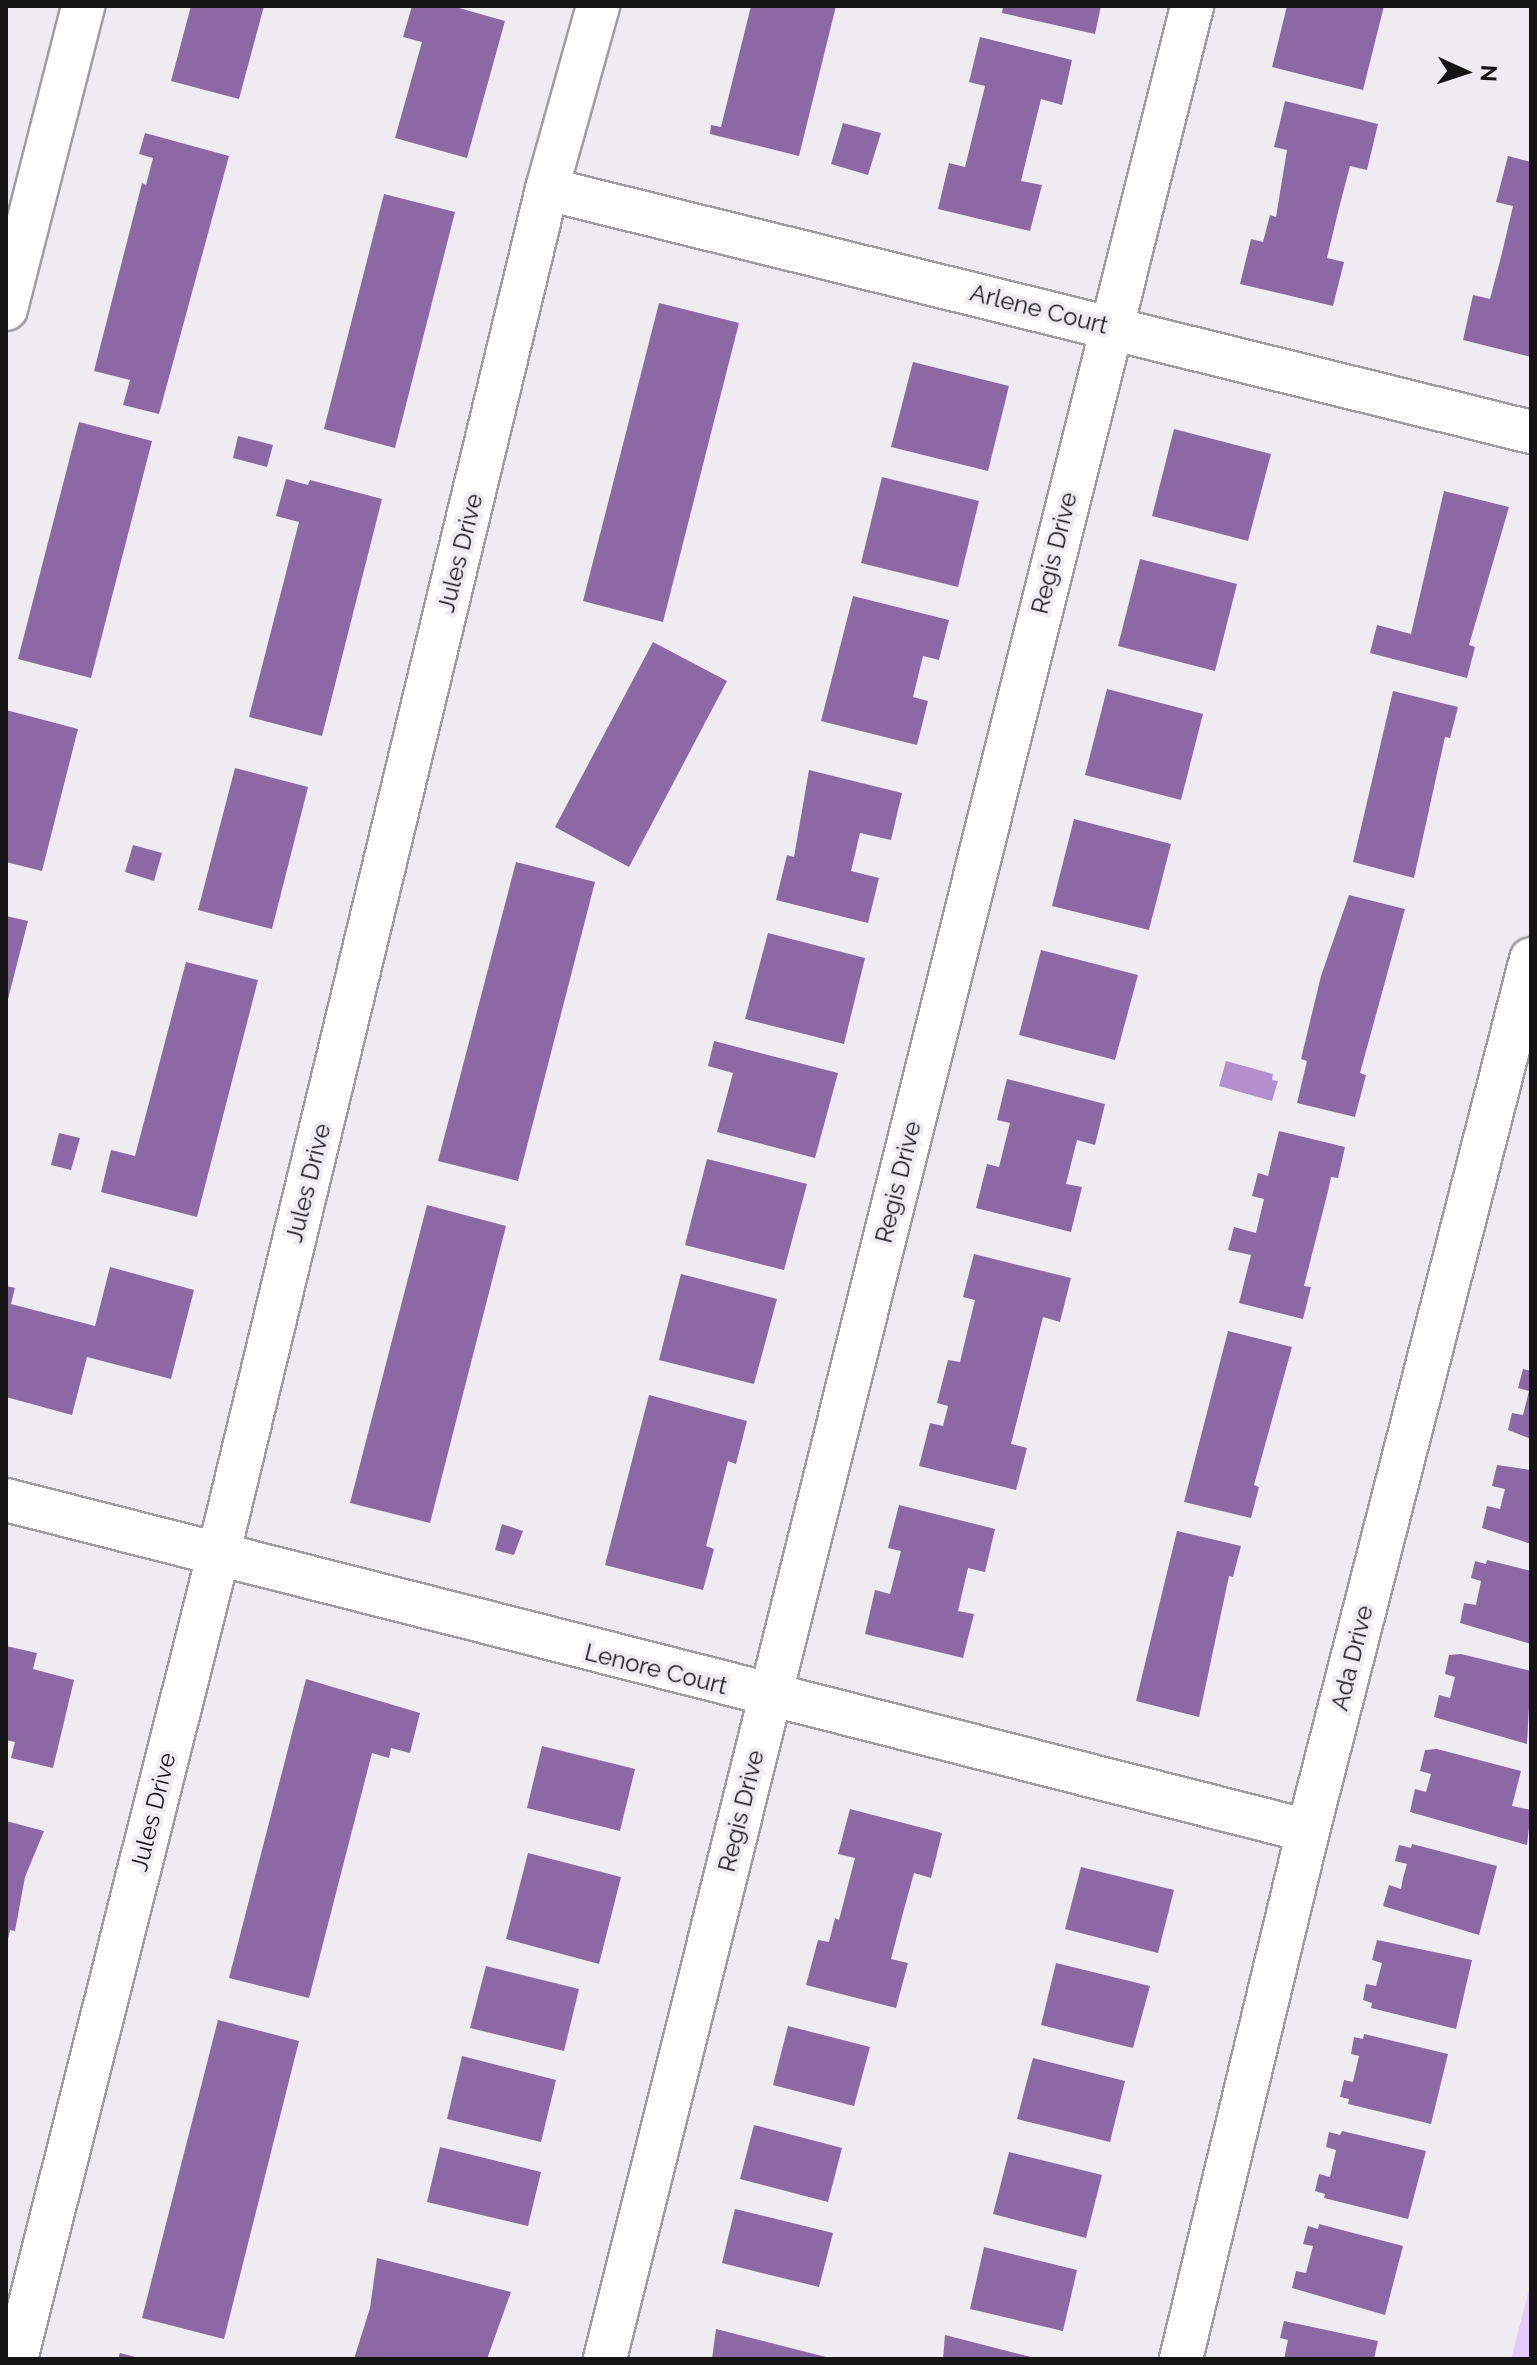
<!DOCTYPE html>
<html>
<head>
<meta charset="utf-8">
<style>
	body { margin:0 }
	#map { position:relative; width:1537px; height:2365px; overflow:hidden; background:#eeecf0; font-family:Raleway,sans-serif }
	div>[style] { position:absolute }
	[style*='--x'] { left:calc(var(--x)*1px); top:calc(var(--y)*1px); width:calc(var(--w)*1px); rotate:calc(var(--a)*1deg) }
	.green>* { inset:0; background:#e7cafd }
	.water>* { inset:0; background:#b38fcd }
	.building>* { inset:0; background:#8c69a4 }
	.roads { filter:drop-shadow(2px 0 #9f9da0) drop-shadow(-2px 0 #9f9da0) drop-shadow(0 2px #9f9da0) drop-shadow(0 -2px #9f9da0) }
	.street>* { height:42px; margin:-21px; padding:0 21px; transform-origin:21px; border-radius:21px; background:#fff }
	span { translate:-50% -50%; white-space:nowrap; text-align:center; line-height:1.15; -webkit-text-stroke:8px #eeecf0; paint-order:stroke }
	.street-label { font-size:24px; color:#161516 }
	.frame { position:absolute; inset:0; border:8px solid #161516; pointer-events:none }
	.north { position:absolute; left:1425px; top:32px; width:80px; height:80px; -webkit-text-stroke:6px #eeecf0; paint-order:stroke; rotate:93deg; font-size:22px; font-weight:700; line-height:32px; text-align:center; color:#161516 }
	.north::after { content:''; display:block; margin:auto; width:28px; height:36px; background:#161516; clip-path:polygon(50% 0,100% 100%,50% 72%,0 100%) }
</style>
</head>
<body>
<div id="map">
	<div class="green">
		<i style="clip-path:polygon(1531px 2282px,1531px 2359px,1511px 2359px)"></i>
	</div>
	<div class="water">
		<i style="clip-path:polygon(1226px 1061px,1273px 1074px,1272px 1080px,1278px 1081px,1272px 1101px,1219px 1086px)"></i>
	</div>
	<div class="building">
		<i style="clip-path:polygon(191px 6px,264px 6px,239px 99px,171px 81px)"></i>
		<i style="clip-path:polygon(412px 6px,452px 6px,505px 21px,467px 158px,395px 138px,422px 42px,403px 37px)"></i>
		<i style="clip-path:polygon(751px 6px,836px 6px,799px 156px,710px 134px,711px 125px,721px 127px)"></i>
		<i style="clip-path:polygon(1003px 6px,1101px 6px,1095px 34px,1002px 13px)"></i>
		<i style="clip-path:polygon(1287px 6px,1384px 6px,1363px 90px,1272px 67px)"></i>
		<i style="clip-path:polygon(980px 37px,1072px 60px,1062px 105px,1041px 99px,1021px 181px,1042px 185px,1030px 231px,938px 209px,949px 163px,965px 167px,985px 86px,969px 82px)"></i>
		<i style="clip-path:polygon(1285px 101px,1378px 124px,1367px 170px,1350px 166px,1338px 212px,1327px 258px,1344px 262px,1333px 306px,1240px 284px,1251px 239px,1263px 242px,1270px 215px,1276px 217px,1287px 150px,1274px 147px)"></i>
		<i style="clip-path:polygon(843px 123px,881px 133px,868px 175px,831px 164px)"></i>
		<i style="clip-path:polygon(145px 133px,229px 156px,159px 414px,123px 405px,130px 380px,94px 371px,142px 183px,146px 185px,153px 158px,139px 154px)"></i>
		<i style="clip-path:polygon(1508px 156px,1531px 162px,1531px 357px,1463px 340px,1473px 295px,1490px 299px,1502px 253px,1513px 206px,1496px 202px)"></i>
		<i style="clip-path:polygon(384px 194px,455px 212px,395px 448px,324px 429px)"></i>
		<i style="clip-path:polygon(659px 303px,739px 323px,663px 622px,583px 601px)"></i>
		<i style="clip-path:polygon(913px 362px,1009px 386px,988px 471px,891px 447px)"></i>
		<i style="clip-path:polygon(79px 422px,152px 441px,91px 678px,18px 659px)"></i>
		<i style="clip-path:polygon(1174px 429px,1271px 454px,1248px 541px,1152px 516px)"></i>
		<i style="clip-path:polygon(238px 436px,273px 445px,267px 467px,233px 458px)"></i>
		<i style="clip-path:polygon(882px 477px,979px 501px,958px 587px,861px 563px)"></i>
		<i style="clip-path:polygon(286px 479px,308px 485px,310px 480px,382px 499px,322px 736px,249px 717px,299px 522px,276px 516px)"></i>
		<i style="clip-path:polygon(1444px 491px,1509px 507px,1469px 645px,1475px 647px,1467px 678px,1370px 653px,1377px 625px,1411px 634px)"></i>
		<i style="clip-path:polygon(1140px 559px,1237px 584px,1215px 671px,1118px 646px)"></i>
		<i style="clip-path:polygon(853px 596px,949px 620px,939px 660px,923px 656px,913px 697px,928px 701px,917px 745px,821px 721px)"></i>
		<i style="clip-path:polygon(653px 642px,727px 681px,629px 867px,555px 827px)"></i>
		<i style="clip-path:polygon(1107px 689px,1203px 714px,1181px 800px,1085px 775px)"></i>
		<i style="clip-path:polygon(1393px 691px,1458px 707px,1450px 738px,1445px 737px,1414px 878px,1353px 862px)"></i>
		<i style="clip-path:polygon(6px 710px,78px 729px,42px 871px,6px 862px)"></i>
		<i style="clip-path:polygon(235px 768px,308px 787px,272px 929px,198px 910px)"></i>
		<i style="clip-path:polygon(809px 770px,902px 793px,891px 840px,860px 833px,851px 871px,879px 878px,868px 923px,776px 900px,787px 855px,794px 857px)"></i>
		<i style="clip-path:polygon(1074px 819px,1171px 844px,1149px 930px,1052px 906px)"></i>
		<i style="clip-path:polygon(133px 845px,162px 853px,154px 881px,125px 872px)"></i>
		<i style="clip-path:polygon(516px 862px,595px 882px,518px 1181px,438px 1161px)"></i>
		<i style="clip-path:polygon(1349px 895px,1405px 909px,1360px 1073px,1366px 1075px,1355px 1117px,1297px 1103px,1307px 1061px,1301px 1059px,1321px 976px)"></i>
		<i style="clip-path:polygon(6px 916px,28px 921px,7px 1003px,6px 1003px)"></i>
		<i style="clip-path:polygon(768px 933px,865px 958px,844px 1044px,745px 1019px)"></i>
		<i style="clip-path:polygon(1041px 950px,1138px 975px,1115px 1060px,1019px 1035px)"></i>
		<i style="clip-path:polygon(186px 962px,258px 980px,197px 1217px,101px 1192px,111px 1150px,135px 1156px)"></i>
		<i style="clip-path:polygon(714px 1041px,838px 1073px,815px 1158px,717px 1132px,733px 1073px,708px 1066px)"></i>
		<i style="clip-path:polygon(1007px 1079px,1105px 1104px,1095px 1145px,1077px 1140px,1066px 1184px,1082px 1187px,1071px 1232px,976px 1208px,987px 1164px,999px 1167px,1010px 1123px,997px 1120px)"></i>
		<i style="clip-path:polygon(1279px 1131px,1345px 1147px,1338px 1178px,1331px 1177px,1328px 1191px,1304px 1286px,1311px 1287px,1303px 1319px,1239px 1303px,1251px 1255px,1228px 1250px,1234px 1227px,1256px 1233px,1264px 1199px,1252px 1196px,1258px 1173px,1268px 1176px)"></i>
		<i style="clip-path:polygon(59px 1133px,80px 1138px,71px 1170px,51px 1165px)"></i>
		<i style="clip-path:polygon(707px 1159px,807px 1184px,784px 1270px,685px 1245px)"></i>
		<i style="clip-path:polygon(427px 1205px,506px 1226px,430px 1523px,350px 1503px)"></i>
		<i style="clip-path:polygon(974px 1254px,1071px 1278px,1060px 1322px,1043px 1317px,1011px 1444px,1027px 1448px,1016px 1490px,919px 1466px,930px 1423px,943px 1426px,948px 1406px,937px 1403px,948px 1360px,960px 1362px,975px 1300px,963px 1297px)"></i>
		<i style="clip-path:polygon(110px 1267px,194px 1290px,171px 1379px,87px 1357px,72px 1415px,6px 1397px,6px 1286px,15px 1288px,11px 1304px,95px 1326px)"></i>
		<i style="clip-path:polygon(681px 1274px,777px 1299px,754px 1384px,659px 1360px)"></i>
		<i style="clip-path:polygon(1228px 1331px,1292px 1347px,1254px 1485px,1259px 1487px,1251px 1518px,1184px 1502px)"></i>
		<i style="clip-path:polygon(1523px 1369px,1531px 1371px,1531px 1439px,1508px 1430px,1512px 1413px,1523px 1415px,1529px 1391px,1518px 1388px)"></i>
		<i style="clip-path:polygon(649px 1395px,747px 1421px,736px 1464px,728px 1461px,706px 1546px,714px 1549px,703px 1590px,605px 1565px)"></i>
		<i style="clip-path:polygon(1497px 1465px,1531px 1470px,1531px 1544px,1482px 1528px,1487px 1506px,1500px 1509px,1505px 1489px,1492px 1486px)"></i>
		<i style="clip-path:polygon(899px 1505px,995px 1529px,985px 1572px,968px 1568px,958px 1611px,974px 1614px,963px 1658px,865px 1634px,875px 1590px,890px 1594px,901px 1551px,888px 1548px)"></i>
		<i style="clip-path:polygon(502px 1524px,523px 1531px,514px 1555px,495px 1550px)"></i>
		<i style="clip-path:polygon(1177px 1531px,1241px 1546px,1233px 1577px,1229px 1576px,1199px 1717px,1136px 1701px)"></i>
		<i style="clip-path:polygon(1487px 1560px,1531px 1571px,1531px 1644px,1460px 1623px,1464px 1603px,1476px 1605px,1478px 1595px,1481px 1581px,1471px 1578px,1475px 1561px,1486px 1564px)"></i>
		<i style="clip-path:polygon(6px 1646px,37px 1653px,33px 1669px,74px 1680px,53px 1768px,11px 1758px,15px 1742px,6px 1740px)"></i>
		<i style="clip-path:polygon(1461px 1654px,1531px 1671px,1527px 1744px,1434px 1717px,1439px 1695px,1450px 1698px,1455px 1677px,1445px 1674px,1449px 1655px)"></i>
		<i style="clip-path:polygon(306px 1679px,420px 1713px,410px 1753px,391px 1748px,389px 1758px,372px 1753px,309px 1998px,229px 1978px)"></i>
		<i style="clip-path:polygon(542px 1746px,635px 1769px,620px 1831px,527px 1808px)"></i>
		<i style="clip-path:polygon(1437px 1749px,1521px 1771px,1512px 1806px,1531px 1810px,1527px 1845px,1410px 1812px,1415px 1789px,1426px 1792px,1431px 1774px,1420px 1771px,1425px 1750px)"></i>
		<i style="clip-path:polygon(850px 1809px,942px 1833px,931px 1878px,914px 1873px,903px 1913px,891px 1959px,908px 1963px,896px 2008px,806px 1985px,818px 1940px,829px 1942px,835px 1918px,839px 1920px,855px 1858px,838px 1854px)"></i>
		<i style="clip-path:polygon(6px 1821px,44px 1831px,25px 1877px,15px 1931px,10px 1930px,7px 1944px)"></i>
		<i style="clip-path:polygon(1412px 1844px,1497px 1866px,1479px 1935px,1383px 1906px,1389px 1885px,1401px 1889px,1403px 1878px,1407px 1864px,1395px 1861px,1399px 1845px,1411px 1848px)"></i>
		<i style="clip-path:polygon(528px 1853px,621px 1877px,599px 1964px,506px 1939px)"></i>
		<i style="clip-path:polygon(1081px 1867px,1174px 1890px,1158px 1953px,1065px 1929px)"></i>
		<i style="clip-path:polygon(1377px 1940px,1472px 1960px,1456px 2029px,1371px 2008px,1372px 2003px,1363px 2000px,1366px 1984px,1376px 1986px,1382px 1963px,1372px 1960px)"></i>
		<i style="clip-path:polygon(1056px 1963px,1150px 1986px,1133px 2048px,1041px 2025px)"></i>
		<i style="clip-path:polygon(486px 1966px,579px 1989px,564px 2051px,470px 2028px)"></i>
		<i style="clip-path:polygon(218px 2020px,299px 2041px,224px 2339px,142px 2318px)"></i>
		<i style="clip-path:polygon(788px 2026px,870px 2047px,854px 2106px,773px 2085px)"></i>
		<i style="clip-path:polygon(1364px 2034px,1448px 2054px,1431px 2124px,1348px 2104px,1349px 2099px,1340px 2097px,1344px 2080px,1353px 2082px,1359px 2056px,1351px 2054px,1354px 2037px,1363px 2039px)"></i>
		<i style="clip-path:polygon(462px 2056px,556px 2080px,541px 2142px,447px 2119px)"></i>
		<i style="clip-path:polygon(1033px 2058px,1125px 2081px,1110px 2142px,1017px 2119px)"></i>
		<i style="clip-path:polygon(754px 2125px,842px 2148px,828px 2202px,740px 2179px)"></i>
		<i style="clip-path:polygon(1342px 2131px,1426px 2151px,1408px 2219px,1324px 2198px,1325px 2194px,1315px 2191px,1319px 2174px,1330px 2177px,1336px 2150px,1326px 2147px,1329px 2132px,1340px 2135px)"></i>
		<i style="clip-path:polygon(440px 2147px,541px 2172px,528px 2226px,427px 2202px)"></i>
		<i style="clip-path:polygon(1009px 2152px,1102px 2175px,1086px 2238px,993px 2214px)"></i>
		<i style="clip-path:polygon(735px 2209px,833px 2233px,819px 2287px,722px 2263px)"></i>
		<i style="clip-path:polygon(1319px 2224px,1403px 2246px,1385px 2315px,1292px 2288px,1296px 2271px,1306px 2273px,1313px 2246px,1303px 2244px,1308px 2226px,1318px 2229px)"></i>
		<i style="clip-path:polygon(984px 2247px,1077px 2270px,1063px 2331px,970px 2309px)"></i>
		<i style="clip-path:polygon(377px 2258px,511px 2292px,487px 2359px,354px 2359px,370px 2308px)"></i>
		<i style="clip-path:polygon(1284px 2321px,1378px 2341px,1374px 2359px,1284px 2359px,1288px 2340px,1280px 2338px)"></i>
		<i style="clip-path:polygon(716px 2329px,830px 2358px,830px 2359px,712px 2359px)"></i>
		<i style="clip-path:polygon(945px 2335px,1035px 2358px,1035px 2359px,943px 2359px)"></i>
		<i style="clip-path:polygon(120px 2353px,139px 2358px,138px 2359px,118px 2359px)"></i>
	</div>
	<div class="roads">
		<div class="street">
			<i style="--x:547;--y:189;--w:1014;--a:13.87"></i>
			<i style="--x:6;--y:309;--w:313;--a:-75.7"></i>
			<i style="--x:6;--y:1500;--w:1343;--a:14.26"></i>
			<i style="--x:16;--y:2359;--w:828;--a:-75.88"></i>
			<i style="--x:218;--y:1556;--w:1406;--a:-76.47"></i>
			<i style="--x:547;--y:189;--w:190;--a:-74.4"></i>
			<i style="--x:605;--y:2359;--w:2425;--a:-75.99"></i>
			<i style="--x:1181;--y:2359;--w:543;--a:-76.48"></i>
			<i style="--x:1308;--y:1831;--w:900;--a:-75.65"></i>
		</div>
	</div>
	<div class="street-label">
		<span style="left:1039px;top:309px;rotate:14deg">Arlene Court</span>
		<span style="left:460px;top:553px;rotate:-76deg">Jules Drive</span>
		<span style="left:1054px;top:553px;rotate:-76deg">Regis Drive</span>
		<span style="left:898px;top:1182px;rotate:-76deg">Regis Drive</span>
		<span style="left:308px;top:1183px;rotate:-76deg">Jules Drive</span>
		<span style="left:1352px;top:1658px;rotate:-76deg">Ada Drive</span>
		<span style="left:656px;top:1669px;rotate:14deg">Lenore Court</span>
		<span style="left:741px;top:1811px;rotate:-76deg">Regis Drive</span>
		<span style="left:153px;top:1812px;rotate:-76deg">Jules Drive</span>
	</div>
	<div class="frame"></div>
	<div class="north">N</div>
</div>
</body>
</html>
